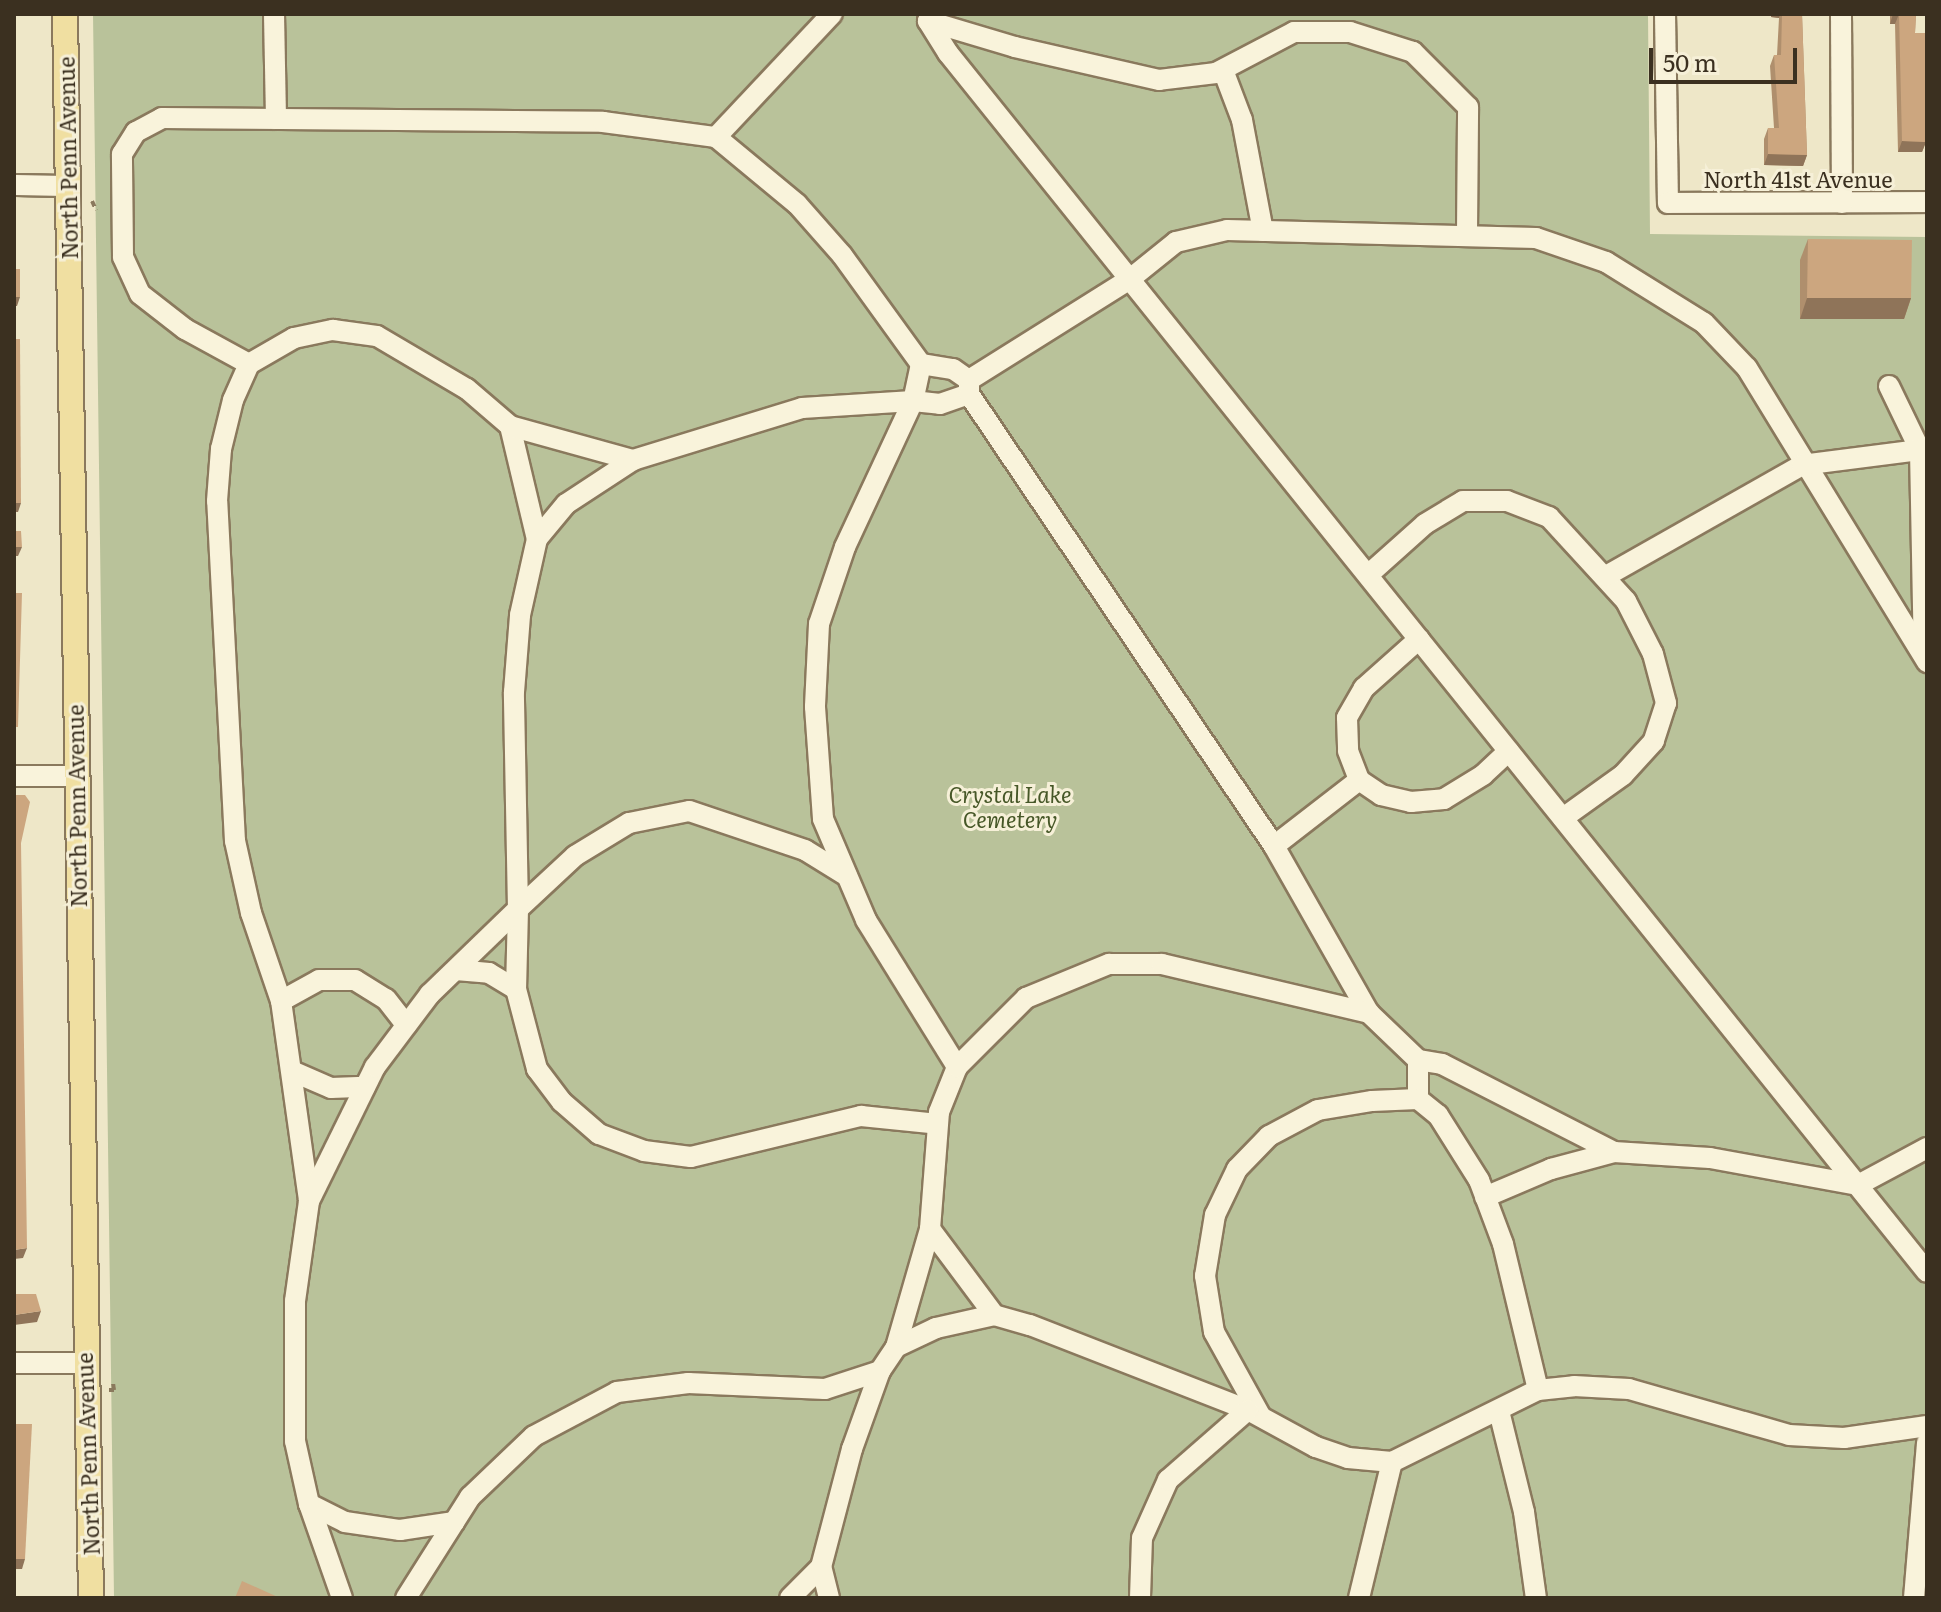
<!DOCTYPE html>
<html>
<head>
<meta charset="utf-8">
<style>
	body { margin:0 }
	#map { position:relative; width:1941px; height:1612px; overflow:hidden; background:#eee7c8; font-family:Literata,serif }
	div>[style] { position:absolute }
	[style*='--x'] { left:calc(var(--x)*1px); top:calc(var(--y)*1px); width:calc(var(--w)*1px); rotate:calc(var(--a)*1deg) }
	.cemetery>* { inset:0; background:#b9c29a }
	.path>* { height:4px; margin-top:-2px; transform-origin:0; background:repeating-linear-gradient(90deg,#8a795d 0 6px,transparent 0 10px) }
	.roads { filter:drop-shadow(2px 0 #8a795d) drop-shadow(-2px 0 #8a795d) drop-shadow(0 2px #8a795d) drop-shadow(0 -2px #8a795d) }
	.minor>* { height:20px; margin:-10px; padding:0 10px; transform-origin:10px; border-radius:10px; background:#f9f3db }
	.major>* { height:24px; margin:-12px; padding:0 12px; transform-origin:12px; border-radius:12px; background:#f0dfa1 }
	.wall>* { inset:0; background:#af8f6d }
	.shaded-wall>* { inset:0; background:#8f7459 }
	.building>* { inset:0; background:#cca67f }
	span { translate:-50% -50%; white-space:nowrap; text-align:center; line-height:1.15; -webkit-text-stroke:6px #f6f0d8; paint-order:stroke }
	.street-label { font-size:22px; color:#3b3020 }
	.park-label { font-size:22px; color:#465727; font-style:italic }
	.frame { position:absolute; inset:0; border:16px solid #3b3020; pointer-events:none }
	.scale { position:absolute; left:1649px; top:48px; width:148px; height:36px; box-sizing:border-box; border:4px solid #3b3020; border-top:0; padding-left:10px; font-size:24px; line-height:28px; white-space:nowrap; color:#3b3020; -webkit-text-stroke:6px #f6f0d8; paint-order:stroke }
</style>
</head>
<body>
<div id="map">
	<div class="cemetery">
		<i style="clip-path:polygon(93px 14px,1648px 14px,1650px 234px,1927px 237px,1927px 1598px,114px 1598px)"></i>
	</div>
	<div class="path">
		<i style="--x:92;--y:201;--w:10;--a:66"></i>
		<i style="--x:109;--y:1390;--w:5;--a:0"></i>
		<i style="--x:114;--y:1390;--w:7;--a:-98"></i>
	</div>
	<div class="roads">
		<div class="minor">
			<i style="--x:274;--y:14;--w:105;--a:88.9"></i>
			<i style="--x:1665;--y:14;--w:189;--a:89.1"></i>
			<i style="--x:1668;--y:203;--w:259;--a:-0.2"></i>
			<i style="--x:1841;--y:14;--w:189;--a:89.7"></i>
			<i style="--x:1223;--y:70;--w:53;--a:69.2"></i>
			<i style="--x:1242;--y:120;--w:113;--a:79.3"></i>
			<i style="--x:716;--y:137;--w:169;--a:-46.7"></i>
			<i style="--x:14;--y:185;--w:53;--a:1.1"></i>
			<i style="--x:1467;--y:232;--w:125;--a:-89.5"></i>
			<i style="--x:1468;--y:107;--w:78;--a:-135"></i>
			<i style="--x:1413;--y:52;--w:66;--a:-162.4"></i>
			<i style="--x:1350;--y:32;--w:56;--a:180"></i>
			<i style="--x:1294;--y:32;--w:88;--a:152.3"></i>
			<i style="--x:1216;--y:73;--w:57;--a:173"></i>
			<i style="--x:1159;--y:80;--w:148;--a:-167.1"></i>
			<i style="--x:1015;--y:47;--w:91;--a:-163.4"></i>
			<i style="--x:928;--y:21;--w:38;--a:58"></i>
			<i style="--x:948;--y:53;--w:1563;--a:51.23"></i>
			<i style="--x:249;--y:364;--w:73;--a:-151.3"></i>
			<i style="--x:185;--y:329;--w:57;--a:-142.1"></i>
			<i style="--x:140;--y:294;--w:41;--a:-114.7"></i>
			<i style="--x:123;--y:257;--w:103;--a:-90.6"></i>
			<i style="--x:122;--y:154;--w:26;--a:-58"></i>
			<i style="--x:136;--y:132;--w:30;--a:-28"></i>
			<i style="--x:162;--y:118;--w:441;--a:0.5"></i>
			<i style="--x:603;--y:122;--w:114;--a:7.6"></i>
			<i style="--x:716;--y:137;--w:105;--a:39.6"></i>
			<i style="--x:797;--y:204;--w:68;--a:48.6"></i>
			<i style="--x:842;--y:255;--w:135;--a:54.1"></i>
			<i style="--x:921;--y:364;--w:32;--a:9"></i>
			<i style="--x:953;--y:369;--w:19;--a:35"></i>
			<i style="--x:969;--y:380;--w:14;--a:90"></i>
			<i style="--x:921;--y:364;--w:38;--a:102"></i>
			<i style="--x:913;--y:401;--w:27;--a:6"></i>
			<i style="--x:940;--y:404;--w:31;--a:-19"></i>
			<i style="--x:969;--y:394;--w:545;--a:55.99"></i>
			<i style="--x:1274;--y:846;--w:192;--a:60.4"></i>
			<i style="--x:1369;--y:1013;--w:68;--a:43.8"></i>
			<i style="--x:1418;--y:1060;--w:39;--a:90"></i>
			<i style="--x:969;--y:380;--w:190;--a:-32.1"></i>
			<i style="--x:1130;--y:279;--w:59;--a:-38.8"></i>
			<i style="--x:1176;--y:242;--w:52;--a:-13.2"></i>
			<i style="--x:1227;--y:230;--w:309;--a:1.5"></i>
			<i style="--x:1536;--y:238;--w:74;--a:18.9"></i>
			<i style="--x:1606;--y:262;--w:115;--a:31.9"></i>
			<i style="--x:1704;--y:323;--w:62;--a:46.3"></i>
			<i style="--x:1747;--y:368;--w:345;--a:58.5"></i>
			<i style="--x:1889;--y:386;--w:71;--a:64.2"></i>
			<i style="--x:1920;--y:450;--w:205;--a:88.9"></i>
			<i style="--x:510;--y:426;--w:116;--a:76.6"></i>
			<i style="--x:1368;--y:575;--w:76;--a:-41.8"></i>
			<i style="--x:1425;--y:524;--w:44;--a:-31.2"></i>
			<i style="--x:1463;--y:501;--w:44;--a:0"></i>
			<i style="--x:1507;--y:501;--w:45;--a:20.9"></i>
			<i style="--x:1549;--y:517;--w:114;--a:47.5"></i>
			<i style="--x:1626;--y:601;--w:59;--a:63"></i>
			<i style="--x:1653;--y:654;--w:51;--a:75.1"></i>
			<i style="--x:1666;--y:703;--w:40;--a:108"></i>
			<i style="--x:1654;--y:741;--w:46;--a:132.4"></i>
			<i style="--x:1623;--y:775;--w:74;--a:144.4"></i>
			<i style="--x:1606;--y:576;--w:225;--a:-29.5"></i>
			<i style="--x:1802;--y:465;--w:126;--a:-7.3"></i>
			<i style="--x:1419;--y:639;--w:74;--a:138.3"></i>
			<i style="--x:1364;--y:688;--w:34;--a:120"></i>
			<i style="--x:1347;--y:718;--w:33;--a:88"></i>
			<i style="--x:1348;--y:751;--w:31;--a:69"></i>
			<i style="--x:1359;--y:780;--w:27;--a:34"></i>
			<i style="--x:1381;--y:795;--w:31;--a:13"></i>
			<i style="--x:1411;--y:802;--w:33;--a:-5"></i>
			<i style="--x:1444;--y:799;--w:46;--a:-31.6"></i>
			<i style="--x:1483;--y:775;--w:35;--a:-43"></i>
			<i style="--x:14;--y:776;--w:62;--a:0"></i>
			<i style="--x:1274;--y:846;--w:108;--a:-37.8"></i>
			<i style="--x:847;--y:876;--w:49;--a:-148.2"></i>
			<i style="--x:805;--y:850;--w:122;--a:-161.4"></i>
			<i style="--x:689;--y:811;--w:61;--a:168.7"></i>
			<i style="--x:629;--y:823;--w:63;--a:148.6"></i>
			<i style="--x:575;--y:856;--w:78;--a:137.1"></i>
			<i style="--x:518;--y:909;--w:80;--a:91.4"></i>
			<i style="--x:516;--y:989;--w:83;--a:75.3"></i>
			<i style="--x:537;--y:1069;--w:41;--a:52.9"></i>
			<i style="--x:562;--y:1102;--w:49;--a:40.9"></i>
			<i style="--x:599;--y:1134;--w:48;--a:20.7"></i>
			<i style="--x:644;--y:1151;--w:47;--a:7.3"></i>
			<i style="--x:691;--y:1157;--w:175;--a:-13.6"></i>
			<i style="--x:861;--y:1116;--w:77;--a:5.9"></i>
			<i style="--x:456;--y:970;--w:33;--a:5"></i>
			<i style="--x:489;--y:973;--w:31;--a:31"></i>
			<i style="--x:281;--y:1001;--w:43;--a:-28.9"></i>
			<i style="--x:319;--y:980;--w:36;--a:0"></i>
			<i style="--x:355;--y:980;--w:36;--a:32"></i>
			<i style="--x:386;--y:999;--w:33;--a:52"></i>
			<i style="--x:1418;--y:1060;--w:24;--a:9"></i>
			<i style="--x:1442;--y:1064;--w:193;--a:27.1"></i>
			<i style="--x:1614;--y:1152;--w:96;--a:3.6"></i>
			<i style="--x:1710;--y:1158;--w:150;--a:10.3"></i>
			<i style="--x:1858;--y:1185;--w:78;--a:-28.2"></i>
			<i style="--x:294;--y:1072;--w:40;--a:23.4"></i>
			<i style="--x:331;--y:1088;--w:34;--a:-2"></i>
			<i style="--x:1485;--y:1197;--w:72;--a:-23"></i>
			<i style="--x:1551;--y:1169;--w:65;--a:-15.1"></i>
			<i style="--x:309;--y:1200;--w:201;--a:-98"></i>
			<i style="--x:281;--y:1001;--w:93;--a:-108.8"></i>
			<i style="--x:251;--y:913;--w:74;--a:-102.5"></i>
			<i style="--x:235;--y:841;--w:340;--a:-93"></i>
			<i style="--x:217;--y:501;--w:52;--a:-85.6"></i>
			<i style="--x:221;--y:449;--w:50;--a:-76.2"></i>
			<i style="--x:233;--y:400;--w:39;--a:-66"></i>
			<i style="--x:249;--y:364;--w:52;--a:-30"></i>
			<i style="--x:294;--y:338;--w:40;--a:-12"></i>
			<i style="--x:333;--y:330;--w:44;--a:7.8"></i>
			<i style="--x:377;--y:336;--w:104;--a:30.5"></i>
			<i style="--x:467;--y:389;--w:57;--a:40.7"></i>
			<i style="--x:510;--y:426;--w:128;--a:15.5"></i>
			<i style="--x:930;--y:1229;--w:107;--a:53.3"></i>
			<i style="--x:896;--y:1347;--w:123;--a:-73.9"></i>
			<i style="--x:930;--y:1229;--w:117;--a:-85.6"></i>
			<i style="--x:939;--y:1112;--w:48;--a:-68.2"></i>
			<i style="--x:957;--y:1067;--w:98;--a:-45"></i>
			<i style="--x:1026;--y:998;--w:90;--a:-22.3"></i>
			<i style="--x:1109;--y:964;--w:53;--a:0"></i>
			<i style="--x:1162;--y:964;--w:213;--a:13.3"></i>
			<i style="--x:14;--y:1363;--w:70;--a:0"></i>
			<i style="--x:1499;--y:1411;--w:104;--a:76.1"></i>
			<i style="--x:1524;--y:1512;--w:87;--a:82.1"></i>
			<i style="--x:1260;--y:1415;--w:95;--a:-119"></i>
			<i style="--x:1214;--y:1332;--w:57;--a:-99.1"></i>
			<i style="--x:1205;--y:1276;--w:62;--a:-80.7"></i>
			<i style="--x:1215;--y:1215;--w:51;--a:-64.4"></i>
			<i style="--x:1237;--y:1169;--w:46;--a:-45.9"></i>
			<i style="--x:1269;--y:1136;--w:55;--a:-28"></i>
			<i style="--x:1318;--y:1110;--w:55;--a:-9.5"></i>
			<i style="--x:1372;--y:1101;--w:46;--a:-2.5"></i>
			<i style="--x:1418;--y:1099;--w:26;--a:39"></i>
			<i style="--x:1438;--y:1115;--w:77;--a:57.8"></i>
			<i style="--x:1479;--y:1180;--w:68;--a:69.4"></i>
			<i style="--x:1503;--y:1244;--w:150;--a:76.5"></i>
			<i style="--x:309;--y:1504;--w:40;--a:26.6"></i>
			<i style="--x:345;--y:1522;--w:56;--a:8.3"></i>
			<i style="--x:400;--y:1530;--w:55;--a:-8.4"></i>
			<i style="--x:342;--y:1598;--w:100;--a:-109.3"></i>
			<i style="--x:309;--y:1504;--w:65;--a:-102.5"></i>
			<i style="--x:295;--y:1441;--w:140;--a:-90"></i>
			<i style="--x:295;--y:1301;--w:101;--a:-82"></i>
			<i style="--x:309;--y:1201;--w:149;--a:-63.8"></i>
			<i style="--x:375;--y:1067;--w:91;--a:-53"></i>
			<i style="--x:430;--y:994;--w:122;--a:-44"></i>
			<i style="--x:518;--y:909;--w:217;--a:-91.1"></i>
			<i style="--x:514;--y:692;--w:77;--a:-85.5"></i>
			<i style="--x:520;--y:615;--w:78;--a:-77.4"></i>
			<i style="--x:537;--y:539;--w:45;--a:-50.4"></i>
			<i style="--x:566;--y:504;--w:80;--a:-33.3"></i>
			<i style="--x:633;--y:460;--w:177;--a:-17.1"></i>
			<i style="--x:802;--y:408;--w:111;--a:-3.6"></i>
			<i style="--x:913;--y:401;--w:161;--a:115"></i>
			<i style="--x:845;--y:547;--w:81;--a:108.7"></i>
			<i style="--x:819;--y:624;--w:83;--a:92.8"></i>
			<i style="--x:815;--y:707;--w:112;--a:85.9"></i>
			<i style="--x:823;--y:819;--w:110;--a:66.9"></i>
			<i style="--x:866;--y:920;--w:173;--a:58.2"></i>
			<i style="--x:406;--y:1598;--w:120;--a:-57.6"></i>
			<i style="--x:470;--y:1497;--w:88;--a:-43.6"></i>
			<i style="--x:534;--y:1436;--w:94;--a:-27.9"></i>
			<i style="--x:617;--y:1392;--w:72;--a:-7.2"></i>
			<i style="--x:688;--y:1383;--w:137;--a:2.5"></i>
			<i style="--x:825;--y:1389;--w:58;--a:-18.1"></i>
			<i style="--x:880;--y:1371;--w:29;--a:-56"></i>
			<i style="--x:896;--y:1347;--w:44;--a:-25.4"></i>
			<i style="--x:936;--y:1328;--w:59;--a:-12.6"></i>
			<i style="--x:994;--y:1315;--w:37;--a:16"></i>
			<i style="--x:1030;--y:1325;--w:234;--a:21.3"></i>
			<i style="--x:1248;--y:1410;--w:77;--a:28.6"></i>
			<i style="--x:1316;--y:1447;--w:34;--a:19"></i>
			<i style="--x:1348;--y:1458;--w:44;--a:5.2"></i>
			<i style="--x:1392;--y:1462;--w:163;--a:-26.3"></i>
			<i style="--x:1538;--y:1390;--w:36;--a:-6"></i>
			<i style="--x:1574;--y:1386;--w:55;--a:3.1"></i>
			<i style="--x:1629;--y:1389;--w:166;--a:16"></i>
			<i style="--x:1789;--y:1435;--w:55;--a:3.1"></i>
			<i style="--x:1844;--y:1438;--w:84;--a:-8.2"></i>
			<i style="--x:790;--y:1598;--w:44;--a:-45"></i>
			<i style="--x:829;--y:1598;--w:32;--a:-104"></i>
			<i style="--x:821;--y:1567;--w:122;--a:-75.3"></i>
			<i style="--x:852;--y:1449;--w:83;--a:-70.3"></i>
			<i style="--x:1140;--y:1598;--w:60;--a:-88.1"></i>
			<i style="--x:1142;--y:1538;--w:64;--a:-65.9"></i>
			<i style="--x:1168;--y:1480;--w:106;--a:-41.2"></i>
			<i style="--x:1359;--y:1598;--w:140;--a:-76.4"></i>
			<i style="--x:1914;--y:1598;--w:156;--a:-85.2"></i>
		</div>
		<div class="major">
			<i style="--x:65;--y:14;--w:1584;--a:89.06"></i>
		</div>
	</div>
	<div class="wall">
		<i style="clip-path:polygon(1771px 14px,1802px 14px,1807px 155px,1803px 166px,1764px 165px,1764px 139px,1768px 128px,1774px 128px,1770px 66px,1774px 55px,1777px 55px,1779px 18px,1771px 17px)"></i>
		<i style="clip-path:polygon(1890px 14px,1916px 14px,1915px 33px,1926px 142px,1922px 152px,1898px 152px,1895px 24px,1890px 24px)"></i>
		<i style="clip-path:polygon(1808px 239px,1911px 298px,1904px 319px,1800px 319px,1800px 260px)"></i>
	</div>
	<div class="shaded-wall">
		<i style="clip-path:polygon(1772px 14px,1780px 14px,1779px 18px,1771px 17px)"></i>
		<i style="clip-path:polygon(1893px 14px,1899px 14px,1895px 24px,1890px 24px)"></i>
		<i style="clip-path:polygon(1902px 141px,1926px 142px,1922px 152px,1898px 152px)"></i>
		<i style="clip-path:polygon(1768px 154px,1807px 155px,1803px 166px,1764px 165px)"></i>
		<i style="clip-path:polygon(14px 297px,20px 297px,17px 306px,14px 306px)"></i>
		<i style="clip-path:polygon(1807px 298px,1911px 298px,1904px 319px,1800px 319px)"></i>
		<i style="clip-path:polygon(14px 503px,21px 503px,18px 512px,14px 512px)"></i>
		<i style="clip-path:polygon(14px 547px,22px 547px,18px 556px,14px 556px)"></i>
		<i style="clip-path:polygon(27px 1248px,23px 1258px,14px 1259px,14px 1250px)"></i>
		<i style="clip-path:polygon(41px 1311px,37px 1322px,14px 1325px,14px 1315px)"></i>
		<i style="clip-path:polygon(14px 1559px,25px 1559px,22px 1569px,14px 1569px)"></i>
	</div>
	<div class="building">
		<i style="clip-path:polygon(1782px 14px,1802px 14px,1807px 155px,1768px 154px,1768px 128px,1779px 128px,1774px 55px,1781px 55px)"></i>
		<i style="clip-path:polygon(1899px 14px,1916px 14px,1915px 33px,1927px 33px,1926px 142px,1902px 141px)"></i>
		<i style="clip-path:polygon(14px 223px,15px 223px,15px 269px,20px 269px,20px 297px,14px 297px)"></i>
		<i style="clip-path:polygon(1808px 239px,1912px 240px,1911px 298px,1807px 298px)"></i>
		<i style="clip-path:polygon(14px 339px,20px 339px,21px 503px,14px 503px)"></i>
		<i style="clip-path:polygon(14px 531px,21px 531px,22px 547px,14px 547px,16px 593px,22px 593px,18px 727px,14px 727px)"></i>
		<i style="clip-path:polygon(14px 795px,25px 795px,30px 802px,21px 843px,27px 1248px,14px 1250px)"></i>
		<i style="clip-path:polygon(14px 1294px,36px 1294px,41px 1311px,14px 1315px)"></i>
		<i style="clip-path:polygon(14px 1424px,32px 1424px,25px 1559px,14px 1559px)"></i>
		<i style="clip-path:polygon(242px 1581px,280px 1598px,235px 1598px)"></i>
	</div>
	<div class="street-label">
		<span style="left:67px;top:158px;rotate:-91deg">North Penn Avenue</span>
		<span style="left:1798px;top:179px">North 41st Avenue</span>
		<span style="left:76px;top:806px;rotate:-91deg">North Penn Avenue</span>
		<span style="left:87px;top:1454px;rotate:-92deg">North Penn Avenue</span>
	</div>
	<div class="park-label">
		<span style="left:1010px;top:806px">Crystal Lake<br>Cemetery</span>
	</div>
	<div class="frame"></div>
	<div class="scale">50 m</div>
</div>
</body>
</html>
